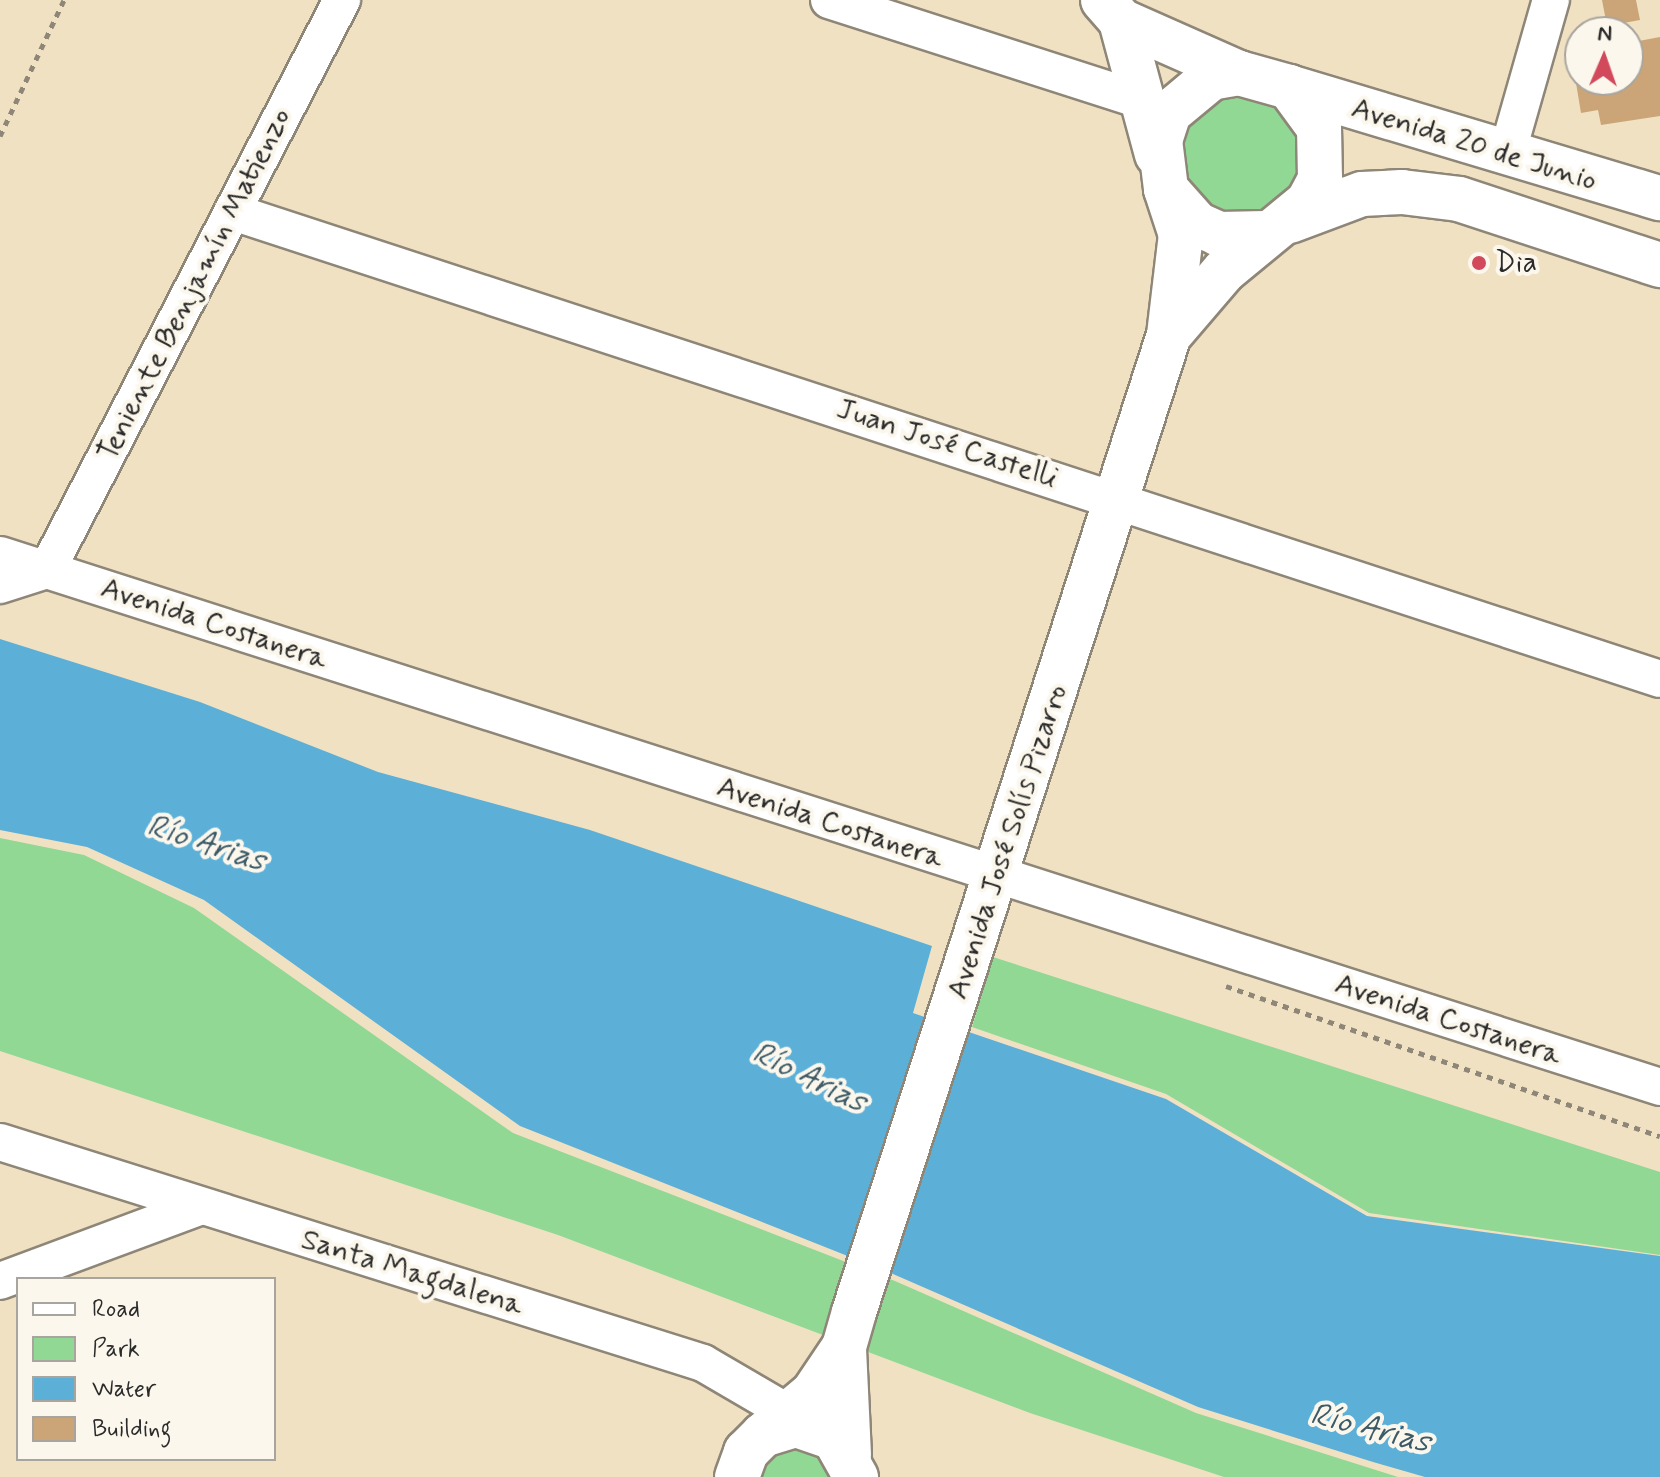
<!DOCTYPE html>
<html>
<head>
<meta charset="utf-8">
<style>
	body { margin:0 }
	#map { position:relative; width:1660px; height:1477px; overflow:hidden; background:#f1e1c3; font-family:Mynerve,sans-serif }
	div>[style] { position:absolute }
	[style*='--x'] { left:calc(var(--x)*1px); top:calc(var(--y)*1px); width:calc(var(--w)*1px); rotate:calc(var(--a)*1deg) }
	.green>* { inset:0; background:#90d894 }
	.water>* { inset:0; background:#5cb0d8 }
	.building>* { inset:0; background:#cba577 }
	.path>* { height:5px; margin-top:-2.5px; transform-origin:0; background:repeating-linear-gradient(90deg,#8e8677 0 6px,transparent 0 12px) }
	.roads { filter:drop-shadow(2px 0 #8e8677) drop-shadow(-2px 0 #8e8677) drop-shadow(0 2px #8e8677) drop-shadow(0 -2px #8e8677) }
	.minor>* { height:36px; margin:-18px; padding:0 18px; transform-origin:18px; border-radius:18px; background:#fff }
	.tertiary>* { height:44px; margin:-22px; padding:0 22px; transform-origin:22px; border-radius:22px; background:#fff }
	.secondary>* { height:44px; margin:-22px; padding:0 22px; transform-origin:22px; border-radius:22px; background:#fff }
	.dots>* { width:22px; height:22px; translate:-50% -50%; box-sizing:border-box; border:4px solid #fbf7ec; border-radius:50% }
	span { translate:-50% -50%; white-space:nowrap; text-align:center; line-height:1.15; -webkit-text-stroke:8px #fbf7ec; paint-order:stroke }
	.street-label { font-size:30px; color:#2b2b2b }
	.poi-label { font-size:30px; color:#2b2b2b }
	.left { translate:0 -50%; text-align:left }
	.water-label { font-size:32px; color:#3c5a68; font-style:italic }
	.legend { position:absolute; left:16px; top:1277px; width:260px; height:184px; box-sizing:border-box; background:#fbf7ec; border:2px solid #a8a59f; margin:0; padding:10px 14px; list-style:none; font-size:24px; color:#2b2b2b }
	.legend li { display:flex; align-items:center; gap:16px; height:40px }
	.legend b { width:40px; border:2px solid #a8a59f }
	.north { position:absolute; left:1564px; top:16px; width:80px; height:80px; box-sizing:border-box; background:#fbf7ec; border:2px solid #a8a59f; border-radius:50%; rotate:2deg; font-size:22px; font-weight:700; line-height:32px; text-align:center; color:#2b2b2b }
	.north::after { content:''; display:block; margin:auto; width:28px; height:36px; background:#d1495b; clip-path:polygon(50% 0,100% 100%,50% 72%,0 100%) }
</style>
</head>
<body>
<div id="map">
	<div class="green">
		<i style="clip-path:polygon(1229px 86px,1289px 98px,1312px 178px,1243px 224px,1199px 207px,1176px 161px,1186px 116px)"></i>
		<i style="clip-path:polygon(0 838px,84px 855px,194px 908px,513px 1133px,895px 1281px,1196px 1413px,1398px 1477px,1224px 1477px,1030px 1413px,558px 1235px,0 1051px)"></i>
		<i style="clip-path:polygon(993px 957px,1660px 1172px,1660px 1255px,1369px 1213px,1166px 1094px,972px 1027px)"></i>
		<i style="clip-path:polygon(820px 1444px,840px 1477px,756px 1477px,775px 1445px)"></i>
	</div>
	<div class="water">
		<i style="clip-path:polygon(0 639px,200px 702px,378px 772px,590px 830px,932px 946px,913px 1013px,1166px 1099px,1367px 1216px,1660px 1256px,1660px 1477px,1425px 1477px,1373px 1462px,1198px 1407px,893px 1274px,520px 1126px,204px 900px,87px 847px,0 830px)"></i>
	</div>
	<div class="building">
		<i style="clip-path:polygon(1602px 0,1636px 0,1640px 20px,1607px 26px)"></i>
		<i style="clip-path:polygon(1660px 37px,1660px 116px,1601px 125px,1598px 110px,1581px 113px,1571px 53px,1580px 51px,1580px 80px,1628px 80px,1628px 43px)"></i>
	</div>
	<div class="path">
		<i style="--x:0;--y:136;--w:150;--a:-64.8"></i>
		<i style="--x:1226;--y:986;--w:459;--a:19.1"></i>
	</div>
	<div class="roads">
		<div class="minor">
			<i style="--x:829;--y:0;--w:333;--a:17.8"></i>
			<i style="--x:1507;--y:154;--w:160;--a:-74.1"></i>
			<i style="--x:233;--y:212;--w:1501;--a:18.12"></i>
			<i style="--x:0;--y:555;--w:1743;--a:17.77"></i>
			<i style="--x:47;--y:570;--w:642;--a:-62.64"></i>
			<i style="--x:0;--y:585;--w:49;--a:-17.7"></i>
			<i style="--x:0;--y:1142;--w:737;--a:17.45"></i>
			<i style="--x:703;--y:1363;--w:125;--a:30.3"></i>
			<i style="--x:0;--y:1281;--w:212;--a:-20.4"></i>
		</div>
		<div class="tertiary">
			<i style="--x:1103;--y:0;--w:28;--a:49"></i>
			<i style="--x:1121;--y:21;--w:138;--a:74.9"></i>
			<i style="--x:1121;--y:21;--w:129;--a:23.8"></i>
			<i style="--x:1289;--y:87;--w:387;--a:16.7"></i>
			<i style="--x:1290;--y:221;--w:77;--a:-20.6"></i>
			<i style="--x:1362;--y:194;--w:40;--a:-2.9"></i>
			<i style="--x:1402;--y:192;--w:57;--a:7"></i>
			<i style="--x:1459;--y:199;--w:212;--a:18.2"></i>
			<i style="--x:1171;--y:333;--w:82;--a:-49.5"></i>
			<i style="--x:1224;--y:271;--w:109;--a:-39.4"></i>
			<i style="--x:1308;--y:202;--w:26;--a:-62"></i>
			<i style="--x:1320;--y:179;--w:51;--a:-91.1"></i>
			<i style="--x:1319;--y:128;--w:51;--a:-126.2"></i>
			<i style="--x:1289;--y:87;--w:52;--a:-164.4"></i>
			<i style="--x:1239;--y:73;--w:28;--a:170"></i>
			<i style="--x:1211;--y:78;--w:55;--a:140.2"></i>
			<i style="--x:1169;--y:113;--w:28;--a:108"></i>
			<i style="--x:1160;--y:140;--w:49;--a:83"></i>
			<i style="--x:1166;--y:189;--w:47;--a:48.5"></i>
			<i style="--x:1197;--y:224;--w:24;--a:24"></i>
			<i style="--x:1219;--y:234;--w:47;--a:-1.2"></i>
			<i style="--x:763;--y:1435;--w:65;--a:-40"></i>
			<i style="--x:813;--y:1393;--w:55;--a:-56"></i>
			<i style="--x:849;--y:1455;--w:108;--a:-92.7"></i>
			<i style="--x:844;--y:1347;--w:36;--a:-74"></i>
			<i style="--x:854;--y:1312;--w:1027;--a:-72.13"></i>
			<i style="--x:1169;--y:335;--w:101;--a:-83.2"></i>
			<i style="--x:1181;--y:235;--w:48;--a:-108.1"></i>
		</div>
		<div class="secondary">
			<i style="--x:737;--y:1477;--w:27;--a:-70"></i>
			<i style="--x:746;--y:1452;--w:24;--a:-45"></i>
			<i style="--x:763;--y:1435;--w:34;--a:-17"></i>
			<i style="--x:796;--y:1425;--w:40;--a:18.9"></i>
			<i style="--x:834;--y:1438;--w:45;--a:60.6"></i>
		</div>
	</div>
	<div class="dots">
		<i style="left:1479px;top:263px;background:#d1495b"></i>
	</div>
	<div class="street-label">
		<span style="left:1474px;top:145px;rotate:17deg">Avenida 20 de Junio</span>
		<span style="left:195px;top:285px;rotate:-63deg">Teniente Benjamín Matienzo</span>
		<span style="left:947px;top:444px;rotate:18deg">Juan José Castelli</span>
		<span style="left:214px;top:624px;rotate:18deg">Avenida Costanera</span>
		<span style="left:830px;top:823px;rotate:18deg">Avenida Costanera</span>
		<span style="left:1008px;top:842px;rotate:-72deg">Avenida José Solís Pizarro</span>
		<span style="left:1448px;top:1020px;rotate:18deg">Avenida Costanera</span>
		<span style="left:412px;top:1273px;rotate:17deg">Santa Magdalena</span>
	</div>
	<div class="poi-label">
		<span class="left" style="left:1495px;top:263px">Dia</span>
	</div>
	<div class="water-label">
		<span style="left:206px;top:844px;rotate:18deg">Río Arias</span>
		<span style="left:809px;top:1078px;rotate:26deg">Río Arias</span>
		<span style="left:1370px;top:1429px;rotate:14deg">Río Arias</span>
	</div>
	<ul class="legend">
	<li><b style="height:10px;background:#fff"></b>Road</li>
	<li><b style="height:22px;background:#90d894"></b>Park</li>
	<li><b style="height:22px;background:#5cb0d8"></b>Water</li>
	<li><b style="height:22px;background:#cba577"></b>Building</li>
	</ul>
	<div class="north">N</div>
</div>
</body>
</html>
